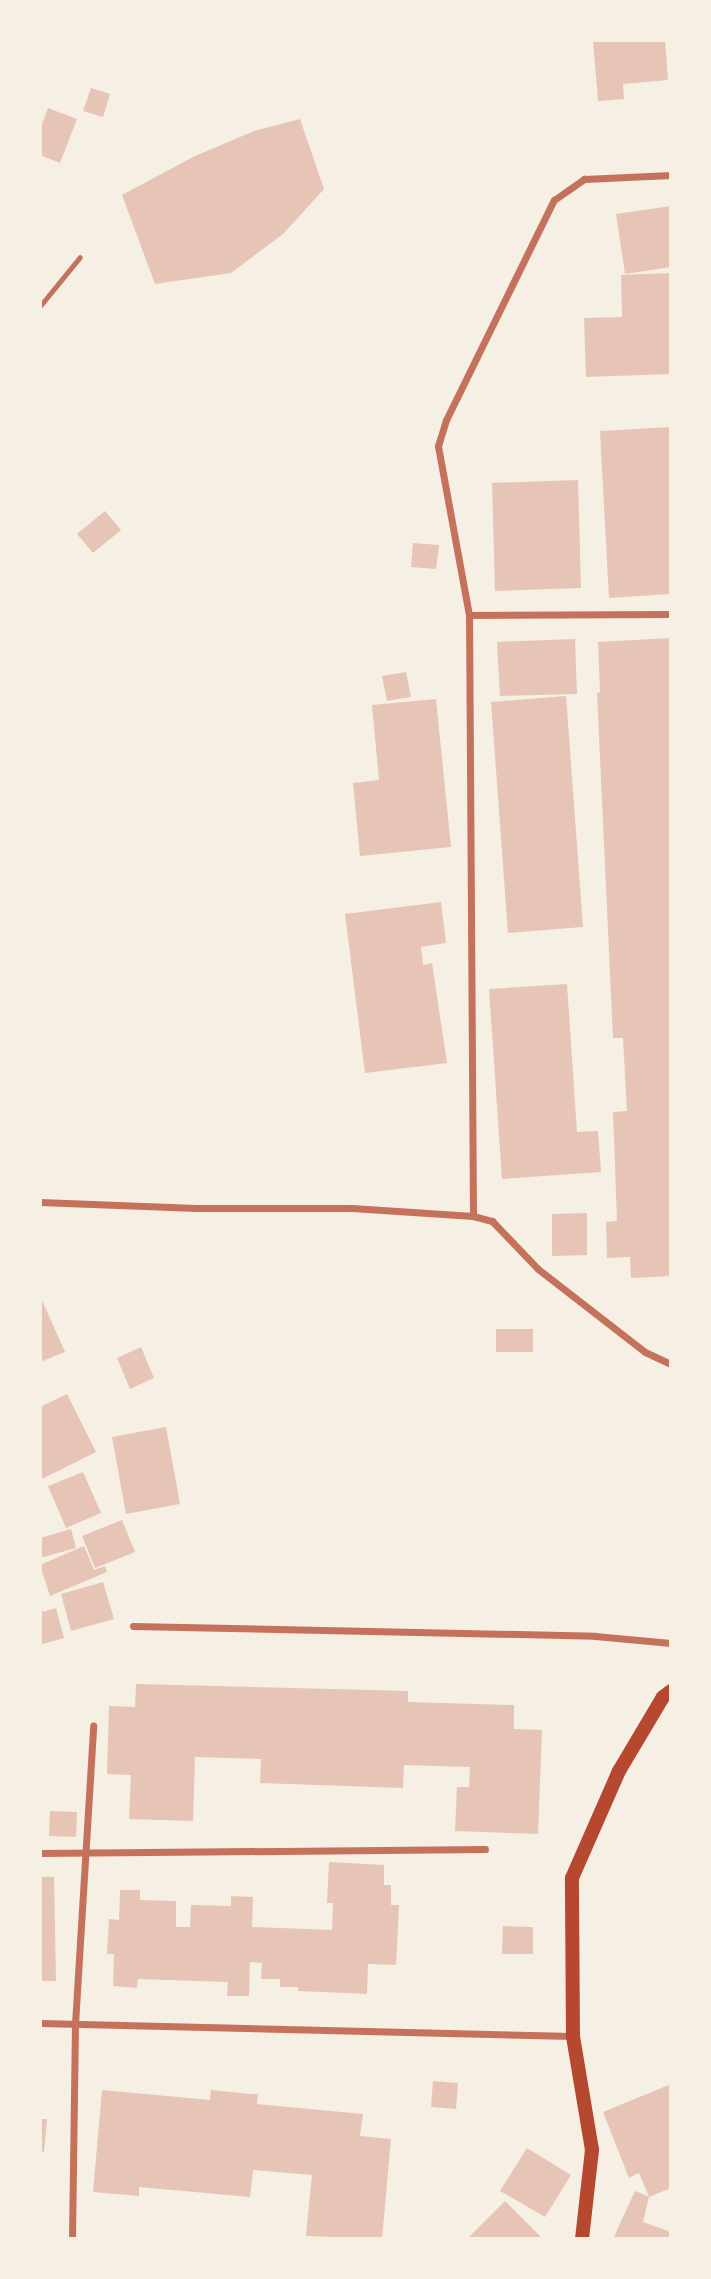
<!DOCTYPE html>
<html>
<head>
<meta charset="utf-8">
<style>
	body { margin:0 }
	#map { position:relative; width:711px; height:2279px; overflow:hidden; background:#f6efe4; font-family:Inter,sans-serif }
	div>[style] { position:absolute }
	[style*='--x'] { left:calc(var(--x)*1px); top:calc(var(--y)*1px); width:calc(var(--w)*1px); rotate:calc(var(--a)*1deg) }
	.building>* { inset:0; background:#e6c5b7 }
	.service>* { height:5px; margin:-2.5px; padding:0 2.5px; transform-origin:2.5px; border-radius:2.5px; background:#c5725c }
	.minor>* { height:7px; margin:-3.5px; padding:0 3.5px; transform-origin:3.5px; border-radius:3.5px; background:#c5725c }
	.secondary>* { height:14px; margin:-7px; padding:0 7px; transform-origin:7px; border-radius:7px; background:#b5482f }
	span { translate:-50% -50%; white-space:nowrap; text-align:center; line-height:1.15; -webkit-text-stroke:6px #f6efe4; paint-order:stroke }
	.frame { position:absolute; inset:0; border:42px solid #f6efe4; pointer-events:none }
</style>
</head>
<body>
<div id="map">
	<div class="building">
		<i style="clip-path:polygon(593px 40px,665px 40px,668px 80px,623px 84px,624px 99px,598px 101px)"></i>
		<i style="clip-path:polygon(91px 88px,110px 94px,103px 117px,83px 111px)"></i>
		<i style="clip-path:polygon(48px 108px,77px 119px,60px 163px,40px 155px,40px 130px)"></i>
		<i style="clip-path:polygon(300px 119px,324px 189px,283px 234px,231px 273px,155px 284px,122px 195px,195px 156px,254px 131px)"></i>
		<i style="clip-path:polygon(671px 206px,671px 267px,625px 274px,616px 214px)"></i>
		<i style="clip-path:polygon(671px 273px,671px 374px,586px 377px,584px 318px,622px 317px,621px 275px)"></i>
		<i style="clip-path:polygon(671px 427px,671px 594px,609px 598px,600px 431px)"></i>
		<i style="clip-path:polygon(578px 480px,581px 588px,495px 591px,492px 483px)"></i>
		<i style="clip-path:polygon(105px 511px,121px 530px,93px 553px,77px 534px)"></i>
		<i style="clip-path:polygon(413px 543px,439px 545px,436px 569px,411px 567px)"></i>
		<i style="clip-path:polygon(671px 638px,671px 1276px,631px 1278px,630px 1257px,607px 1258px,606px 1222px,617px 1221px,613px 1112px,627px 1111px,623px 1038px,613px 1038px,597px 693px,600px 692px,598px 642px)"></i>
		<i style="clip-path:polygon(575px 639px,577px 694px,500px 696px,497px 642px)"></i>
		<i style="clip-path:polygon(406px 672px,411px 697px,387px 701px,382px 676px)"></i>
		<i style="clip-path:polygon(566px 696px,583px 927px,508px 933px,491px 702px)"></i>
		<i style="clip-path:polygon(436px 699px,451px 847px,360px 856px,353px 783px,379px 780px,372px 705px)"></i>
		<i style="clip-path:polygon(441px 902px,446px 943px,421px 947px,423px 965px,432px 963px,447px 1063px,365px 1073px,345px 914px)"></i>
		<i style="clip-path:polygon(567px 984px,577px 1132px,598px 1131px,601px 1172px,502px 1179px,489px 989px)"></i>
		<i style="clip-path:polygon(587px 1213px,587px 1255px,552px 1256px,552px 1214px)"></i>
		<i style="clip-path:polygon(40px 1296px,65px 1352px,40px 1362px)"></i>
		<i style="clip-path:polygon(496px 1329px,533px 1329px,533px 1352px,496px 1352px)"></i>
		<i style="clip-path:polygon(141px 1347px,154px 1378px,130px 1389px,117px 1358px)"></i>
		<i style="clip-path:polygon(67px 1394px,96px 1452px,40px 1480px,40px 1407px)"></i>
		<i style="clip-path:polygon(166px 1427px,180px 1504px,126px 1514px,112px 1437px)"></i>
		<i style="clip-path:polygon(83px 1472px,101px 1513px,66px 1528px,48px 1486px)"></i>
		<i style="clip-path:polygon(122px 1520px,135px 1552px,95px 1568px,82px 1536px)"></i>
		<i style="clip-path:polygon(71px 1529px,76px 1548px,40px 1558px,40px 1538px)"></i>
		<i style="clip-path:polygon(84px 1546px,94px 1570px,105px 1566px,107px 1572px,50px 1596px,40px 1565px)"></i>
		<i style="clip-path:polygon(103px 1582px,114px 1619px,71px 1631px,61px 1594px)"></i>
		<i style="clip-path:polygon(41px 1603px,43px 1612px,56px 1608px,64px 1638px,40px 1645px)"></i>
		<i style="clip-path:polygon(136px 1684px,408px 1691px,408px 1702px,514px 1705px,514px 1729px,542px 1730px,538px 1834px,455px 1831px,457px 1787px,469px 1787px,470px 1767px,404px 1765px,403px 1788px,260px 1783px,261px 1759px,195px 1757px,193px 1821px,129px 1819px,131px 1775px,107px 1774px,109px 1706px,135px 1707px)"></i>
		<i style="clip-path:polygon(50px 1811px,77px 1812px,76px 1837px,49px 1836px)"></i>
		<i style="clip-path:polygon(329px 1862px,384px 1865px,384px 1885px,391px 1885px,391px 1905px,399px 1905px,396px 1965px,368px 1964px,367px 1994px,298px 1991px,298px 1987px,280px 1987px,280px 1979px,261px 1979px,262px 1963px,250px 1962px,249px 1996px,227px 1996px,228px 1982px,138px 1979px,137px 1988px,113px 1986px,114px 1954px,107px 1954px,109px 1919px,119px 1920px,120px 1890px,140px 1890px,140px 1900px,176px 1901px,176px 1927px,190px 1927px,191px 1905px,231px 1906px,231px 1896px,253px 1897px,252px 1927px,332px 1930px,333px 1903px,327px 1903px)"></i>
		<i style="clip-path:polygon(40px 1877px,54px 1877px,56px 1981px,40px 1981px)"></i>
		<i style="clip-path:polygon(503px 1926px,533px 1927px,533px 1954px,502px 1954px)"></i>
		<i style="clip-path:polygon(433px 2081px,458px 2083px,456px 2109px,431px 2107px)"></i>
		<i style="clip-path:polygon(671px 2084px,671px 2188px,649px 2197px,643px 2222px,671px 2232px,671px 2239px,613px 2239px,635px 2191px,649px 2197px,639px 2173px,629px 2178px,603px 2112px)"></i>
		<i style="clip-path:polygon(102px 2090px,210px 2100px,211px 2090px,251px 2094px,258px 2094px,257px 2104px,363px 2114px,360px 2136px,391px 2139px,382px 2239px,306px 2236px,312px 2175px,253px 2170px,250px 2197px,139px 2187px,139px 2196px,93px 2192px)"></i>
		<i style="clip-path:polygon(40px 2119px,47px 2119px,44px 2152px,40px 2151px)"></i>
		<i style="clip-path:polygon(527px 2148px,571px 2175px,545px 2217px,500px 2191px)"></i>
		<i style="clip-path:polygon(505px 2201px,543px 2239px,467px 2239px)"></i>
	</div>
	<div class="service">
		<i style="--x:40;--y:306;--w:63;--a:-50.8"></i>
	</div>
	<div class="minor">
		<i style="--x:469;--y:615;--w:202;--a:-0.3"></i>
		<i style="--x:40;--y:1202;--w:156;--a:2.2"></i>
		<i style="--x:196;--y:1208;--w:156;--a:0"></i>
		<i style="--x:352;--y:1208;--w:121;--a:3.8"></i>
		<i style="--x:473;--y:1216;--w:20;--a:15"></i>
		<i style="--x:492;--y:1221;--w:66;--a:46.2"></i>
		<i style="--x:538;--y:1269;--w:135;--a:37.8"></i>
		<i style="--x:645;--y:1352;--w:29;--a:25"></i>
		<i style="--x:473;--y:1216;--w:601;--a:-90.38"></i>
		<i style="--x:469;--y:615;--w:172;--a:-100.4"></i>
		<i style="--x:438;--y:446;--w:27;--a:-73"></i>
		<i style="--x:446;--y:420;--w:245;--a:-63.9"></i>
		<i style="--x:554;--y:200;--w:37;--a:-35"></i>
		<i style="--x:584;--y:179;--w:87;--a:-2.6"></i>
		<i style="--x:133;--y:1626;--w:462;--a:1.2"></i>
		<i style="--x:595;--y:1636;--w:76;--a:5.3"></i>
		<i style="--x:40;--y:1853;--w:445;--a:-0.5"></i>
		<i style="--x:40;--y:2023;--w:533;--a:1.4"></i>
		<i style="--x:72;--y:2239;--w:215;--a:-89.2"></i>
		<i style="--x:75;--y:2024;--w:299;--a:-86.5"></i>
	</div>
	<div class="secondary">
		<i style="--x:582;--y:2239;--w:90;--a:-83.6"></i>
		<i style="--x:592;--y:2150;--w:116;--a:-99.5"></i>
		<i style="--x:573;--y:2036;--w:158;--a:-90.4"></i>
		<i style="--x:572;--y:1878;--w:117;--a:-66.3"></i>
		<i style="--x:619;--y:1771;--w:86;--a:-59.3"></i>
		<i style="--x:663;--y:1697;--w:10;--a:-37"></i>
	</div>
	<div class="frame"></div>
</div>
</body>
</html>
